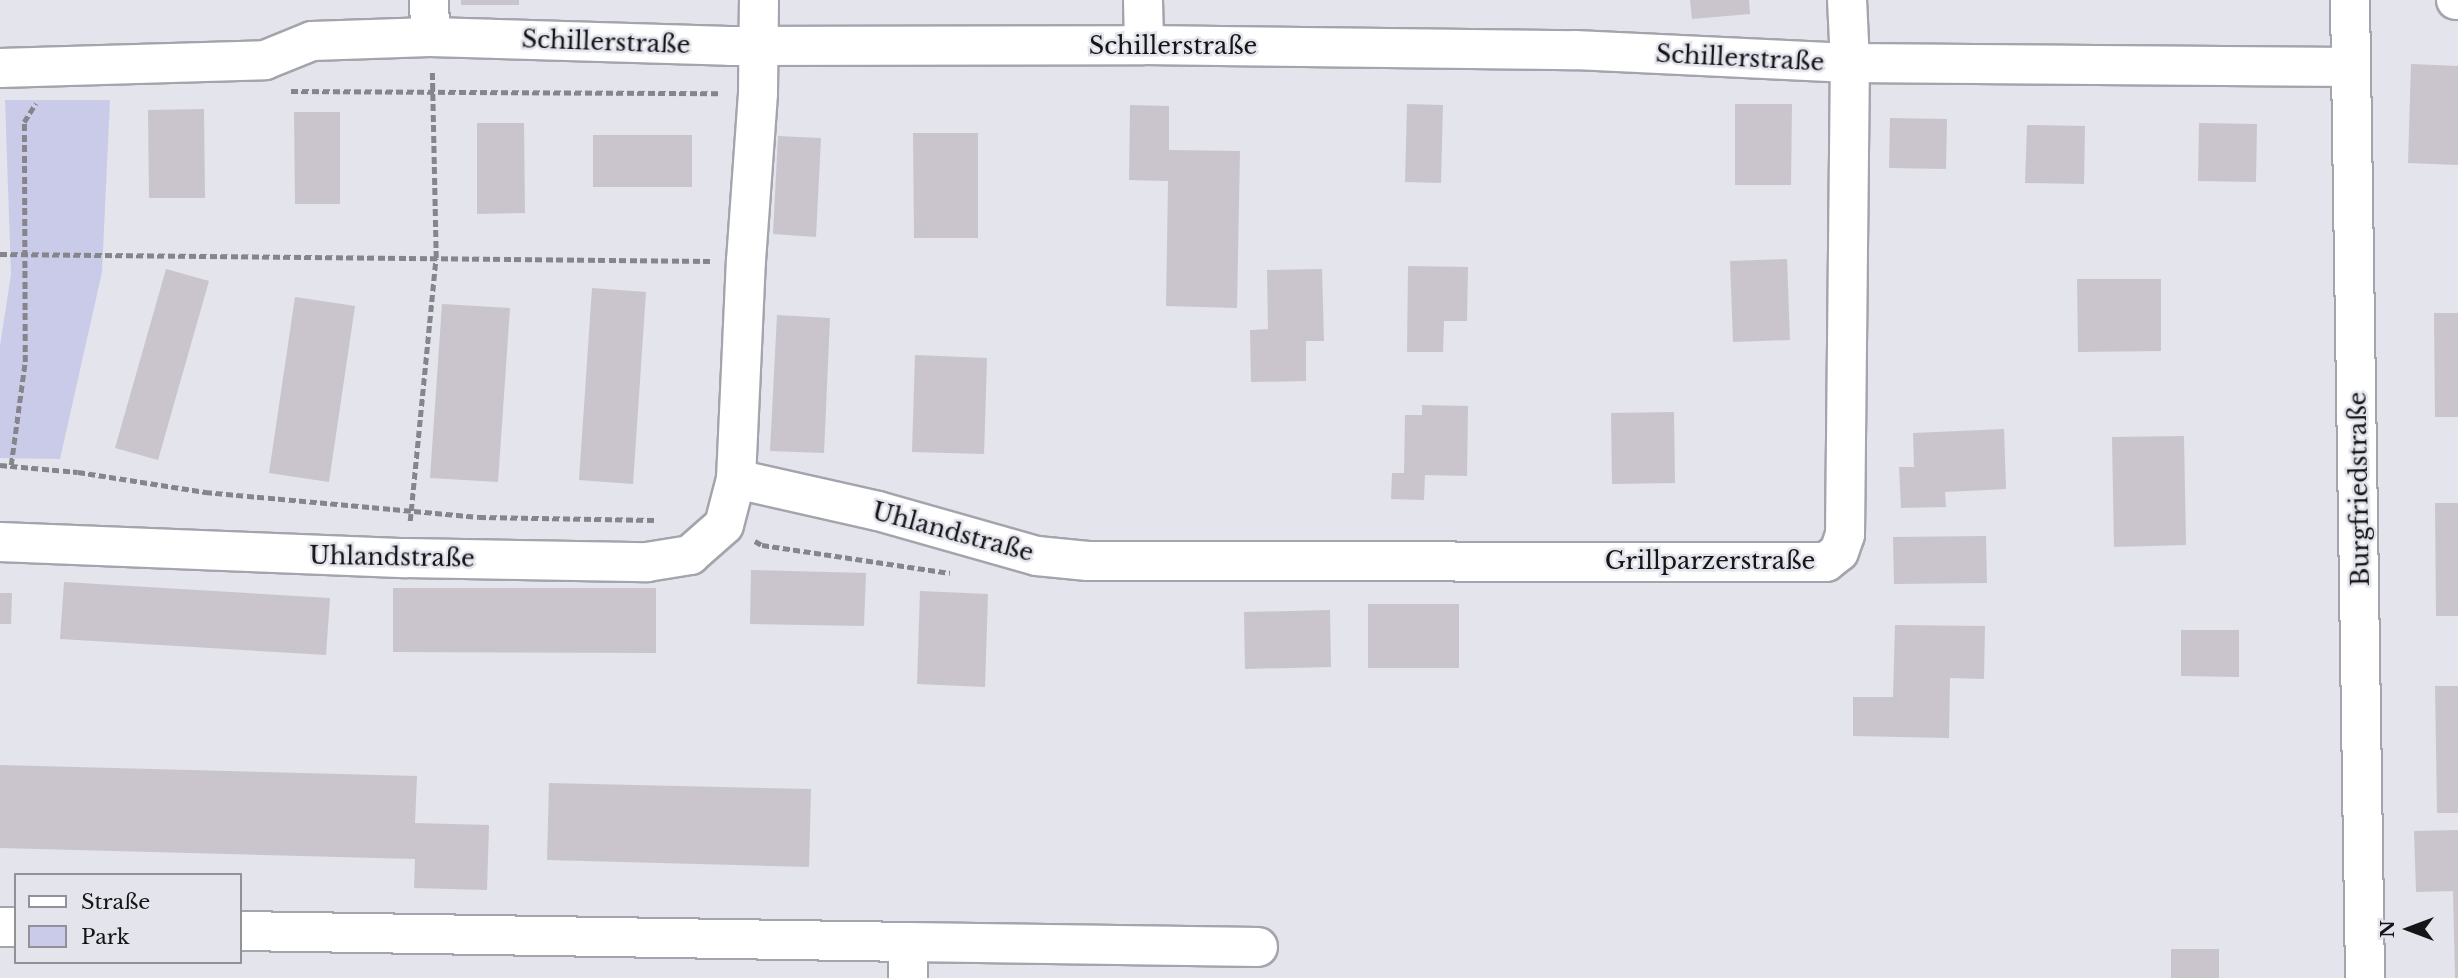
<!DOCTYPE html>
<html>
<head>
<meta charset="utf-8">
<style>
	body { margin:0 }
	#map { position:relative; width:2458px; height:978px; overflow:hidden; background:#e3e4ec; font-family:"Libre Baskerville",serif }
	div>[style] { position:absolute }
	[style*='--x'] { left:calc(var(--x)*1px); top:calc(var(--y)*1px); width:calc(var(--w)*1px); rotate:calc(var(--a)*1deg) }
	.green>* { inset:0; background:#cacbe9 }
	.building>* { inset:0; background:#cac5cc }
	.path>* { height:4.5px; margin-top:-2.25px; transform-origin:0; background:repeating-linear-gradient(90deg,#85858b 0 7px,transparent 0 10.5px) }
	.roads { filter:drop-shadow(2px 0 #a4a5ac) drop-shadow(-2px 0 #a4a5ac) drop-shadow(0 2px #a4a5ac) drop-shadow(0 -2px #a4a5ac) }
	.minor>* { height:38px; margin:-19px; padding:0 19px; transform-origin:19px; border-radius:19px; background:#fff }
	span { translate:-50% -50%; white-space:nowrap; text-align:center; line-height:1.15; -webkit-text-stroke:5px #e3e4ec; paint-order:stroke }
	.street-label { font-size:24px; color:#151518 }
	.legend { position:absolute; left:14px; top:873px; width:228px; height:91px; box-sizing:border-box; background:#e3e4ec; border:2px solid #919197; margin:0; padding:9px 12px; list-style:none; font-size:21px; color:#151518 }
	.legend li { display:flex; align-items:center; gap:14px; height:35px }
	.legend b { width:35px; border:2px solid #919197 }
	.north { position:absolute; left:2374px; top:894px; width:70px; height:70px; -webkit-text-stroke:5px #e3e4ec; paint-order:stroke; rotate:270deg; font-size:19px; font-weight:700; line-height:28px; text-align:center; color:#151518 }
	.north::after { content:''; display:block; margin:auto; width:24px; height:32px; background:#151518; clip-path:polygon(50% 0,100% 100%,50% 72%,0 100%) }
</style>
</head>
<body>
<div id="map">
	<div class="green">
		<i style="clip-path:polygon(5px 100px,110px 100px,102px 272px,60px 459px,0 458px,0 346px,11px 274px)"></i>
	</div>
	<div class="building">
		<i style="clip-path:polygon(461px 0,519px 0,519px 5px,461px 5px)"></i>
		<i style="clip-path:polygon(1690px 0,1749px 0,1750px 14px,1692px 19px)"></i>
		<i style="clip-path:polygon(2411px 64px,2458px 66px,2458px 165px,2408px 163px)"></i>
		<i style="clip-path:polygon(1407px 104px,1443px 105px,1441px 183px,1405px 182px)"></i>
		<i style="clip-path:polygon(1735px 104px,1792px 104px,1791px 185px,1735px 185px)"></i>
		<i style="clip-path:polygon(1130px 105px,1169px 106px,1169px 150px,1240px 151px,1237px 308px,1166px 306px,1168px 181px,1129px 180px)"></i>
		<i style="clip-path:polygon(204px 109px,205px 198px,149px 198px,148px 110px)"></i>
		<i style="clip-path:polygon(294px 112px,340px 112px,340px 204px,295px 204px)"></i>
		<i style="clip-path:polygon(1890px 118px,1947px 119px,1946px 169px,1889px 168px)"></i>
		<i style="clip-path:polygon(477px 123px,524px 123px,525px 213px,477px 214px)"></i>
		<i style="clip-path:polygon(2199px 123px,2257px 124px,2256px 182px,2198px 181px)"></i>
		<i style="clip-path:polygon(2027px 125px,2085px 126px,2084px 184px,2025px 183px)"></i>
		<i style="clip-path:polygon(913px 133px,978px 133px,978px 238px,914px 238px)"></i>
		<i style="clip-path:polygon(593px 135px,692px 135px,692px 187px,593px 187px)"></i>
		<i style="clip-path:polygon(778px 136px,821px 138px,816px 237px,773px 234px)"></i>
		<i style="clip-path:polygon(1787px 259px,1790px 340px,1733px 342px,1730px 261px)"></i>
		<i style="clip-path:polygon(1408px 266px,1468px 267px,1467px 321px,1444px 321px,1443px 352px,1407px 352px)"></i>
		<i style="clip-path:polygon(166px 269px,209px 281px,158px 460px,115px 448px)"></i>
		<i style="clip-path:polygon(1322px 269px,1324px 341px,1306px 341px,1306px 381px,1251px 382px,1250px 330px,1268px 329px,1267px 270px)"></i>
		<i style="clip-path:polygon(2077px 279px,2161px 279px,2161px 351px,2078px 352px)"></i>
		<i style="clip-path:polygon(592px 288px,646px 292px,633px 484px,579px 480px)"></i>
		<i style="clip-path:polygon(295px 297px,355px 306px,329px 482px,269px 473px)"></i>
		<i style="clip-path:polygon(442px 304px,510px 308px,498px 482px,430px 478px)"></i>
		<i style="clip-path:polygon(2434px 313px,2458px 313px,2458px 417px,2435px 417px)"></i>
		<i style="clip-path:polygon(777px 315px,830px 318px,824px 453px,770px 451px)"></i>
		<i style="clip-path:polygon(915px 355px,987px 358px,984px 454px,912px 452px)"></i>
		<i style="clip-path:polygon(1422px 405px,1468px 406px,1467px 476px,1425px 475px,1424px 500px,1391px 499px,1392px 473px,1404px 473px,1405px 415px,1422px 415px)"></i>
		<i style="clip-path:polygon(1674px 412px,1675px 483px,1612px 484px,1611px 413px)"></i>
		<i style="clip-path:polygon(2004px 429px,2006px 489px,1945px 492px,1946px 507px,1901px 508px,1899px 467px,1914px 467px,1913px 433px)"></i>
		<i style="clip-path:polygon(2184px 436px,2186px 545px,2114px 547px,2112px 437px)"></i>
		<i style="clip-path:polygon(2435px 503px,2458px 503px,2458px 616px,2436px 616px)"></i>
		<i style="clip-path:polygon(1986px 536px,1987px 583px,1894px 584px,1893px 537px)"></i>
		<i style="clip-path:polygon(751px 570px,866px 573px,864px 626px,750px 624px)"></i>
		<i style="clip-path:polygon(64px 582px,330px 598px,326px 655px,60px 639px)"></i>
		<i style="clip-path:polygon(393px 588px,656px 588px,656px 653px,393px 652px)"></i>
		<i style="clip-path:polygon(920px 591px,988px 594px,985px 687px,917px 684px)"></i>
		<i style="clip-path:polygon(0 593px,12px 593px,11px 624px,0 624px)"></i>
		<i style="clip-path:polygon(1368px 604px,1459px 604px,1459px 668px,1368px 668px)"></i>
		<i style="clip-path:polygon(1330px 610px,1331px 667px,1245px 669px,1244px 612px)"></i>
		<i style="clip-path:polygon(1895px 625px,1985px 626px,1984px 679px,1950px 678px,1949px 738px,1853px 736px,1853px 697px,1893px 697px)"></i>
		<i style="clip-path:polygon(2181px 630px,2239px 630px,2239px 677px,2181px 676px)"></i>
		<i style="clip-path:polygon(2435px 686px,2458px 686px,2458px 813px,2437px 813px)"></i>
		<i style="clip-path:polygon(0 765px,417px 776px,415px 823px,489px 825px,487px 890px,414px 888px,415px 859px,0 848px)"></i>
		<i style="clip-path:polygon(549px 783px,811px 789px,809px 867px,547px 860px)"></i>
		<i style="clip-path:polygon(2458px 830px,2458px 978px,2455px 978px,2453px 891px,2416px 892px,2414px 831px)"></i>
		<i style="clip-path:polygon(2171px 949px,2219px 949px,2219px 978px,2171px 978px)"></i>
	</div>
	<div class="path">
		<i style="--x:291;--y:91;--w:429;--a:0.3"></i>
		<i style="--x:0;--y:254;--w:710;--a:0.56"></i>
		<i style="--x:0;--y:465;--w:78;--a:5.1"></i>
		<i style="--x:78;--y:472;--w:129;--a:8.9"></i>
		<i style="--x:205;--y:492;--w:275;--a:5.2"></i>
		<i style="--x:479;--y:517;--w:175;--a:1"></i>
		<i style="--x:11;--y:465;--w:104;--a:-82.3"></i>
		<i style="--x:25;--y:362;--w:240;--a:-90.2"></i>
		<i style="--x:24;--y:122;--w:22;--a:-58"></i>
		<i style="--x:410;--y:521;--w:264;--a:-84.4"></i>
		<i style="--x:436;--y:258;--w:186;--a:-91.2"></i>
		<i style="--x:755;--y:541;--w:8;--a:30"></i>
		<i style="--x:762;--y:545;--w:190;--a:8.5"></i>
	</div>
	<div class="roads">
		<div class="minor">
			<i style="--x:429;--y:0;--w:37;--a:88"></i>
			<i style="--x:1143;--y:0;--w:45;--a:88.7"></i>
			<i style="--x:2350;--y:0;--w:978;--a:89.12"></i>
			<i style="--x:2456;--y:0;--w:2;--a:0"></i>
			<i style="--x:0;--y:68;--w:265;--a:-1.7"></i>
			<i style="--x:265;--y:60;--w:51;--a:-22"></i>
			<i style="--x:312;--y:41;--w:118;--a:-1.9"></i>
			<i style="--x:430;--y:37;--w:299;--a:1.7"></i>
			<i style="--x:729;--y:46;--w:415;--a:-0.1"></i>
			<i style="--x:1144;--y:45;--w:431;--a:0.7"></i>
			<i style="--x:1575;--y:50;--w:275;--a:2.7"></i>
			<i style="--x:1850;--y:63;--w:500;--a:0.46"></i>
			<i style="--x:736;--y:479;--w:146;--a:12.7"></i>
			<i style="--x:878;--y:511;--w:165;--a:15.8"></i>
			<i style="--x:1037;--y:556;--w:51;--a:5.6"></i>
			<i style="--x:1088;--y:561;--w:738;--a:0.08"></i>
			<i style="--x:1826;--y:562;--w:16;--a:-38"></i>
			<i style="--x:1839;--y:552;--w:18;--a:-71"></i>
			<i style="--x:1845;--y:535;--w:472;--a:-89.4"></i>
			<i style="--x:1850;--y:63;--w:63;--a:-92.7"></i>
			<i style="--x:0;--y:542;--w:406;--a:2.3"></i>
			<i style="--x:406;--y:558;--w:241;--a:1"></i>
			<i style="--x:647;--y:562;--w:44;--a:-9.2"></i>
			<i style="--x:690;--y:555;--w:45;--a:-41.4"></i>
			<i style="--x:724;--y:525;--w:48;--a:-75.4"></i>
			<i style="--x:736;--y:479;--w:218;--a:-87.4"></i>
			<i style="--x:746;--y:261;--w:168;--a:-85.9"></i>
			<i style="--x:758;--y:93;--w:93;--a:-89.4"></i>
			<i style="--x:0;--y:927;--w:16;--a:0"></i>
			<i style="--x:240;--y:931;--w:668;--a:0.94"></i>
			<i style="--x:908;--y:942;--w:36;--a:90"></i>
			<i style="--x:908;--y:942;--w:350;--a:0.8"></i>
		</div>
	</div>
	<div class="street-label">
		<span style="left:606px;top:42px;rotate:2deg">Schillerstraße</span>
		<span style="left:1173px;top:46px">Schillerstraße</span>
		<span style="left:1740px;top:58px;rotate:3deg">Schillerstraße</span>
		<span style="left:2359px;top:489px;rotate:-91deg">Burgfriedstraße</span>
		<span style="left:953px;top:532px;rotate:15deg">Uhlandstraße</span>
		<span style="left:392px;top:557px;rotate:1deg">Uhlandstraße</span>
		<span style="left:1710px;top:561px">Grillparzerstraße</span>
	</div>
	<ul class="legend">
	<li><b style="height:9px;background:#fff"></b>Straße</li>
	<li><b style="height:19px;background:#cacbe9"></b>Park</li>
	</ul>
	<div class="north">N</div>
</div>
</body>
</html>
